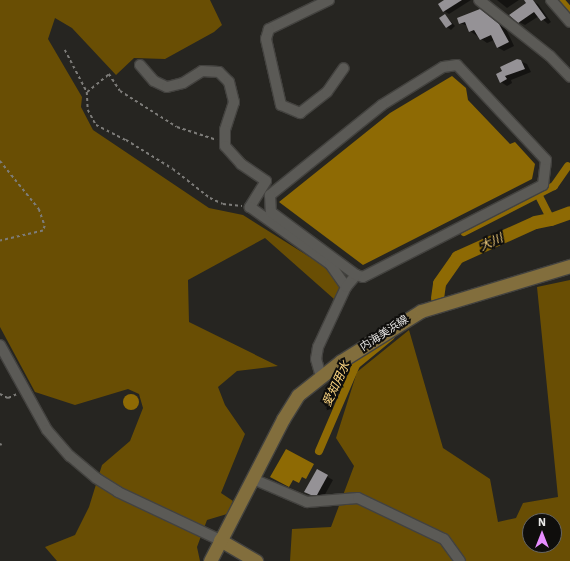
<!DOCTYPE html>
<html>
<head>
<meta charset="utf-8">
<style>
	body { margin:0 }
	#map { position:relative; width:570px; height:561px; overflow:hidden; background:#262521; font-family:"IBM Plex Sans","Noto Sans JP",sans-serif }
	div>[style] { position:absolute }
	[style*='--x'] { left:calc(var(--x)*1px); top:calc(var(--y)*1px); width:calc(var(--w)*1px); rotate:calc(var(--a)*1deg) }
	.forest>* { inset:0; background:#694e04 }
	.water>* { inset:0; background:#8e6a04 }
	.round { border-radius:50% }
	.shadow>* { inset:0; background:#0007 }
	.canal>* { height:8px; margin:-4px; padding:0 4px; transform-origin:4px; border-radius:4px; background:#8e6a04 }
	.river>* { height:13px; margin:-6.5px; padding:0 6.5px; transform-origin:6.5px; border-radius:6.5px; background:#8e6a04 }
	.building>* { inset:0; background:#959296 }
	.path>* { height:1.5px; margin-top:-0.75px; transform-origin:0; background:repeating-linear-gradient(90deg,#7d7c79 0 3px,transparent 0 6px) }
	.roads { filter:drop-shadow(1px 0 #43423f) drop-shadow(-1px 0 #43423f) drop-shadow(0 1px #43423f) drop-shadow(0 -1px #43423f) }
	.minor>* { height:10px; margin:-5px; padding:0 5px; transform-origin:5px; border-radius:5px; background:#5b5a56 }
	.major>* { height:13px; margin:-6.5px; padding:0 6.5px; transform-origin:6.5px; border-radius:6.5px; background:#826e3d }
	span { translate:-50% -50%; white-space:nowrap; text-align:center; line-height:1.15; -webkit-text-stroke:4px #0f0e0c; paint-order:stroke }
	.street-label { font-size:11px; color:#e8e7e5 }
	.water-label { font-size:12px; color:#fed782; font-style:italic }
	.north { position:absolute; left:522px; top:513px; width:40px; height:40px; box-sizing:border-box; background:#0f0e0c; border:1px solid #666563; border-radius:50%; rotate:0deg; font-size:11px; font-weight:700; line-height:16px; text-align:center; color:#e8e7e5 }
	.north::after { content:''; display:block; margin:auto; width:14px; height:18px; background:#e88eff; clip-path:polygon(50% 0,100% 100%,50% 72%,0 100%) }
</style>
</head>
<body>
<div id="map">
	<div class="forest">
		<i style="clip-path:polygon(0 0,210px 0,222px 25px,214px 32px,165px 59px,134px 58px,116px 75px,72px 28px,55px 18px,48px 39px,82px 97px,81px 107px,93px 130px,209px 208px,243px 215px,324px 266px,341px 287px,334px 299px,265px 238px,188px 280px,189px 322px,278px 366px,237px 371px,218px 387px,225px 405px,245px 434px,221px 493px,233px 501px,227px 514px,207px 520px,197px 547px,200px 561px,57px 561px,45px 547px,75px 535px,89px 507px,102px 465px,130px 441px,143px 408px,139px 394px,128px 389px,75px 405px,35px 392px,0 327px)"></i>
		<i style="clip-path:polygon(evenodd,570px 280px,570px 561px,290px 561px,292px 529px,331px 527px,354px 466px,336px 438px,357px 372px,409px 330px,443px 448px,490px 479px,498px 522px,516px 518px,523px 503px,558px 497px,537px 287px,570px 280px,530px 521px,554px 521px,554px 545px,530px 545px,530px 521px)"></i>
	</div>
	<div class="water">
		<i style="clip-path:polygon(452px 76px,466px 88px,468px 100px,510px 144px,515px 142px,535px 164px,532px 179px,363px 265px,279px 202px,390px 113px)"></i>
		<i class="round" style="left:123px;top:394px;width:16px;height:16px"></i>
		<i style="clip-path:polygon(286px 449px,314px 464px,306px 479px,302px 477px,299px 483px,293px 480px,289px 487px,270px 477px)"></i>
	</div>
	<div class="shadow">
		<i style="clip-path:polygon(445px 0,471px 0,449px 14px,444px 11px)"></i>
		<i style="clip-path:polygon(497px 0,519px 0,507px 8px)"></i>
		<i style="clip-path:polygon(532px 1px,538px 4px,551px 22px,548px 24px,539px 16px,525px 25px,519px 22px)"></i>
		<i style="clip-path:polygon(480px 10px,506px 29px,514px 46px,504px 51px,497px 47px,494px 40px,487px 43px,470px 31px,468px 26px,460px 23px)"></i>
		<i style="clip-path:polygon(445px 15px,455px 26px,451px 30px,447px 27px)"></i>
		<i style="clip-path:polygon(520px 61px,527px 64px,531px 72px,511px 80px,512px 83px,507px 86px,501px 82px,503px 72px)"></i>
		<i style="clip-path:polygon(317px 471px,333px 480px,323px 498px,312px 495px)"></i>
	</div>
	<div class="canal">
		<i style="--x:560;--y:0;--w:15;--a:48"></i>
		<i style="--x:538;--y:194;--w:28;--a:63"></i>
		<i style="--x:464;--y:232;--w:101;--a:-27.1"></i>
		<i style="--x:554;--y:186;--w:24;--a:-55"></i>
		<i style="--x:319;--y:451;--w:94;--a:-66.7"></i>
		<i style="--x:356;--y:365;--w:45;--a:-39.6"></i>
	</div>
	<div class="river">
		<i style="--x:437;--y:298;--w:15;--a:-82"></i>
		<i style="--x:439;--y:283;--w:32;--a:-55"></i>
		<i style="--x:457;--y:257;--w:85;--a:-24.2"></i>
		<i style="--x:535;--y:222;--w:16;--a:-11"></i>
		<i style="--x:551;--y:219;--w:20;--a:-20"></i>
	</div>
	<div class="building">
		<i style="clip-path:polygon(444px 0,462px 0,443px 12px,438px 4px)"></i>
		<i style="clip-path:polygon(524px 0,533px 0,546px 18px,541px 21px,534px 12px,518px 23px,509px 15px,526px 3px)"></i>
		<i style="clip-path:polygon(480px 9px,499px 24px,509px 42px,497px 48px,491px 35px,480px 40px,474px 30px,469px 32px,465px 22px,459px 24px,457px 18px)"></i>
		<i style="clip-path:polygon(445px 14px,452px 24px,446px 28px,439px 18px)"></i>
		<i style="clip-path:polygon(517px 59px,521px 60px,525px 69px,505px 76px,507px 79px,500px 83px,496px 74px,502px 71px,500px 67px)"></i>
		<i style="clip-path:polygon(317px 469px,328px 475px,317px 495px,311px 495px,304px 492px)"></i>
	</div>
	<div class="path">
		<i style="--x:65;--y:50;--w:47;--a:62.4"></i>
		<i style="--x:87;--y:92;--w:18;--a:87"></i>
		<i style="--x:88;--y:110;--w:17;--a:62"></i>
		<i style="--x:96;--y:125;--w:34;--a:27"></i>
		<i style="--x:126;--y:140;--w:55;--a:31.7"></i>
		<i style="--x:173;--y:169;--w:47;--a:38.1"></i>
		<i style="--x:210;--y:198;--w:14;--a:25"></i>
		<i style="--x:223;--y:204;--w:19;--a:6"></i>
		<i style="--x:87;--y:92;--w:28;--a:-39"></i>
		<i style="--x:109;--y:74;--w:20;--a:57"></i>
		<i style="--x:120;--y:91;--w:67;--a:32.3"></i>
		<i style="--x:177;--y:127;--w:42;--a:18"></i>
		<i style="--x:0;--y:161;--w:62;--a:50.9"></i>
		<i style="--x:39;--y:209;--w:18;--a:71"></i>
		<i style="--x:45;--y:226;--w:5;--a:112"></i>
		<i style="--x:43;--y:231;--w:44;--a:166.9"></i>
		<i style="--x:0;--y:394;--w:9;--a:27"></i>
		<i style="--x:8;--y:398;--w:10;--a:-24"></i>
		<i style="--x:0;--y:444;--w:2;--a:27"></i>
	</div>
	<div class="roads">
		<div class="minor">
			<i style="--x:329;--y:0;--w:67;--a:154.2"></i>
			<i style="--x:269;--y:29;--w:10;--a:107"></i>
			<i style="--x:266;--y:39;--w:68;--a:77.2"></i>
			<i style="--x:281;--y:105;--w:21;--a:23"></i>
			<i style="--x:300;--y:113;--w:34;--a:-38"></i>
			<i style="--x:327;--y:92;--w:29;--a:-55"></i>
			<i style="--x:479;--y:0;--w:90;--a:38.3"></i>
			<i style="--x:550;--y:56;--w:29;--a:46"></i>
			<i style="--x:551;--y:0;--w:29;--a:49"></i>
			<i style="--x:140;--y:65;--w:21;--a:49"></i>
			<i style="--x:154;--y:81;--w:14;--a:25"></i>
			<i style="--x:167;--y:87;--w:16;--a:-14"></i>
			<i style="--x:183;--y:83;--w:22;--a:-32"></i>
			<i style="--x:202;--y:71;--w:17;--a:3"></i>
			<i style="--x:219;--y:72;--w:14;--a:45"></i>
			<i style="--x:229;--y:82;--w:21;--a:76"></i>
			<i style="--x:234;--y:102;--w:29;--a:108"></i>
			<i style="--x:225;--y:130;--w:16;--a:90"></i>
			<i style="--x:225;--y:146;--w:24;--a:48"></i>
			<i style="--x:241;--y:164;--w:30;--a:34"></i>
			<i style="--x:266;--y:181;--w:31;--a:122"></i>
			<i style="--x:250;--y:207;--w:98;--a:35.5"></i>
			<i style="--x:330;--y:264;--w:28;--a:55"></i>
			<i style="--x:346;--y:287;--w:66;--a:115"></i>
			<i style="--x:318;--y:347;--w:12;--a:99"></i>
			<i style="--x:316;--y:359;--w:18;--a:74"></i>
			<i style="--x:346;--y:287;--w:16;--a:-50"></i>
			<i style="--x:356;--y:275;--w:7;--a:16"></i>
			<i style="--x:363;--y:277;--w:202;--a:-27.1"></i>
			<i style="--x:543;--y:185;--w:25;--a:-83"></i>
			<i style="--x:546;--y:160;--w:130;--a:-133.1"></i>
			<i style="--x:457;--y:65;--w:14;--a:172"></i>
			<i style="--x:443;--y:67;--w:72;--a:148.1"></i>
			<i style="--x:382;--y:105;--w:144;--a:141.2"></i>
			<i style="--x:270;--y:195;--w:17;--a:87"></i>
			<i style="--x:271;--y:212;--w:106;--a:36.5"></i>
			<i style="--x:0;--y:345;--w:97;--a:61.1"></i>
			<i style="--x:47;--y:430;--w:35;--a:49"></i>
			<i style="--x:70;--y:456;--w:34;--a:40"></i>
			<i style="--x:96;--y:478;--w:26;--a:32"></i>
			<i style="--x:118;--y:492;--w:113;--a:25.2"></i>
			<i style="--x:253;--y:479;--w:59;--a:23.1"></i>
			<i style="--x:307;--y:502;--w:51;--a:-4.5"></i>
			<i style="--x:358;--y:498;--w:95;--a:25.5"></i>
			<i style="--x:444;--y:539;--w:27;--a:54"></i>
		</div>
		<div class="major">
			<i style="--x:220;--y:540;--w:42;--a:30.3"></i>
			<i style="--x:210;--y:561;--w:160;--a:-62.8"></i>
			<i style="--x:283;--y:419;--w:28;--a:-58"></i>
			<i style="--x:298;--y:395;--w:55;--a:-38.3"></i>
			<i style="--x:341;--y:361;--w:94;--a:-32"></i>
			<i style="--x:421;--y:311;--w:156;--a:-16.8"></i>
		</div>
	</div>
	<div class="street-label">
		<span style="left:384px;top:333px;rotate:-33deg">内海美浜線</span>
	</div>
	<div class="water-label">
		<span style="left:491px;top:242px;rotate:-24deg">大川</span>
		<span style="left:336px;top:384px;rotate:-65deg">愛知用水</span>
	</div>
	<div class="north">N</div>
</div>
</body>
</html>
